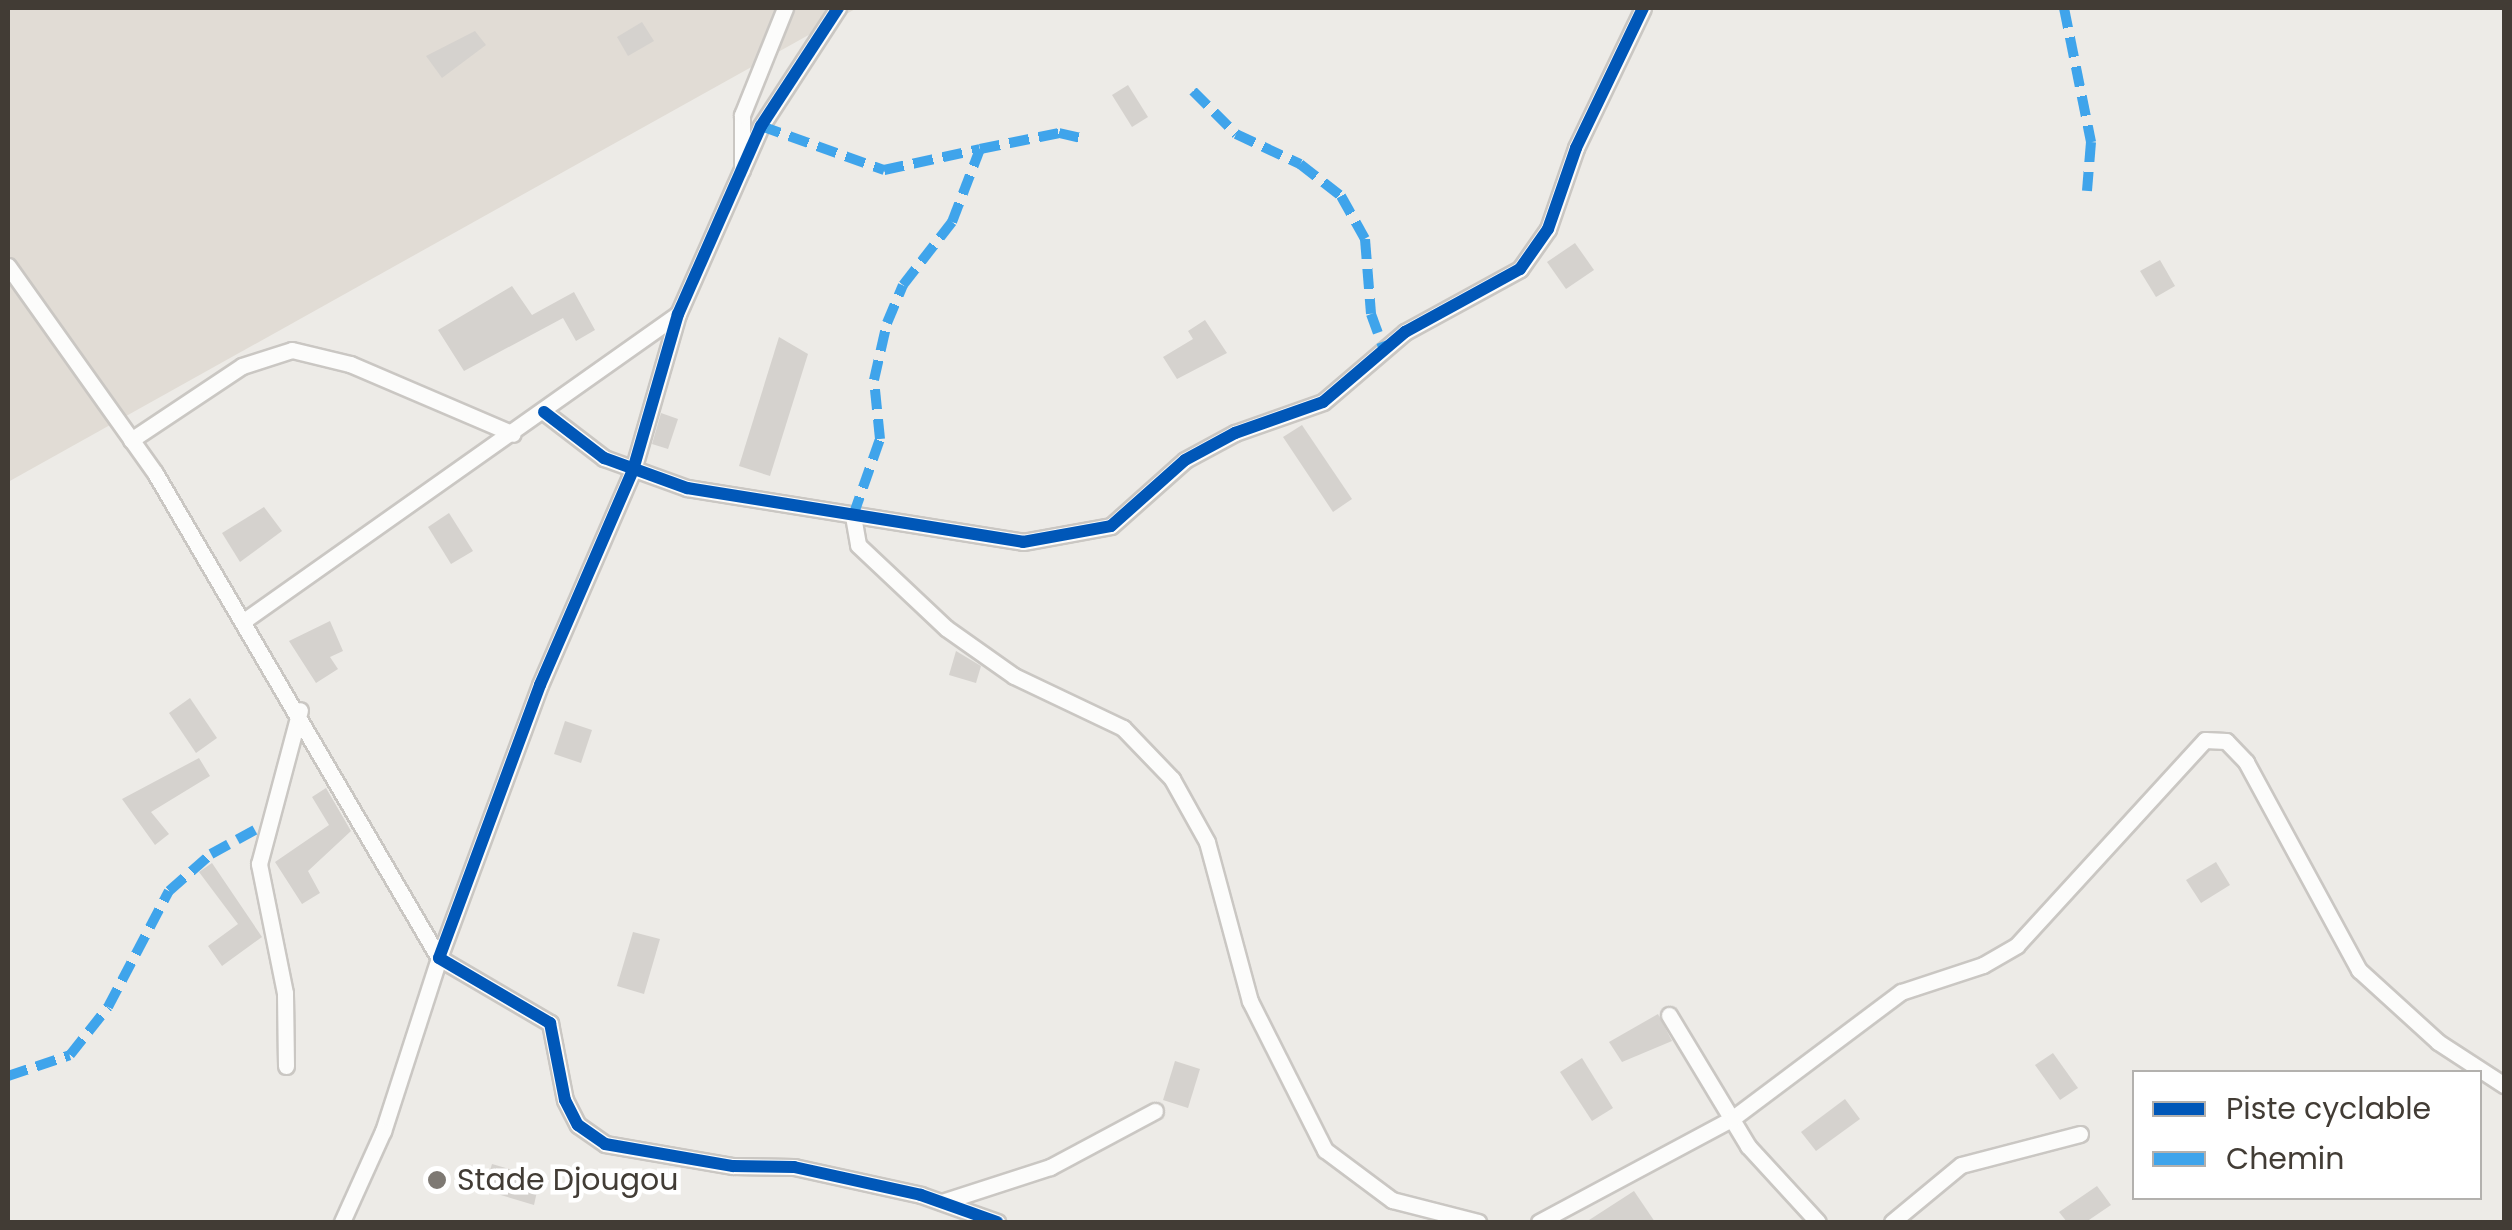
<!DOCTYPE html>
<html>
<head>
<meta charset="utf-8">
<style>
	body { margin:0 }
	#map { position:relative; width:2512px; height:1230px; overflow:hidden; background:#edebe7; font-family:Poppins,sans-serif }
	div>[style] { position:absolute }
	[style*='--x'] { left:calc(var(--x)*1px); top:calc(var(--y)*1px); width:calc(var(--w)*1px); rotate:calc(var(--a)*1deg) }
	.residential>* { inset:0; background:#e1dcd5 }
	.building>* { inset:0; background:#d5d2ce }
	.roads { filter:drop-shadow(2px 0 #cac7c3) drop-shadow(-2px 0 #cac7c3) drop-shadow(0 2px #cac7c3) drop-shadow(0 -2px #cac7c3) }
	.street>* { height:15px; margin:-7.5px; padding:0 7.5px; transform-origin:7.5px; border-radius:7.5px; background:#fcfcfb }
	.quiet>* { height:10px; margin-top:-5px; transform-origin:0; background:repeating-linear-gradient(90deg,#3fa4eb 0 20px,transparent 0 30px) }
	.cycleway>* { height:12px; margin:-6px; padding:0 6px; transform-origin:6px; border-radius:6px; background:#0057b8 }
	.dots>* { width:28px; height:28px; translate:-50% -50%; box-sizing:border-box; border:5px solid #fff; border-radius:50% }
	span { translate:-50% -50%; white-space:nowrap; text-align:center; line-height:1.15; -webkit-text-stroke:9px #fff; paint-order:stroke }
	.poi-label { font-size:30px; color:#423c35 }
	.left { translate:0 -50%; text-align:left }
	.frame { position:absolute; inset:0; border:10px solid #423c35; pointer-events:none }
	.legend { position:absolute; left:2132px; top:1070px; width:350px; height:130px; box-sizing:border-box; background:#fff; border:2px solid #b3b1ae; margin:0; padding:12px 18px; list-style:none; font-size:30px; color:#423c35 }
	.legend li { display:flex; align-items:center; gap:20px; height:50px }
	.legend b { width:50px; border:2px solid #b3b1ae }
</style>
</head>
<body>
<div id="map">
	<div class="residential">
		<i style="clip-path:polygon(8px 8px,857px 8px,8px 482px)"></i>
	</div>
	<div class="building">
		<i style="clip-path:polygon(642px 22px,654px 41px,628px 56px,617px 37px)"></i>
		<i style="clip-path:polygon(475px 31px,486px 45px,442px 78px,426px 56px)"></i>
		<i style="clip-path:polygon(1128px 85px,1148px 117px,1132px 127px,1112px 95px)"></i>
		<i style="clip-path:polygon(1575px 243px,1594px 270px,1566px 289px,1547px 262px)"></i>
		<i style="clip-path:polygon(2160px 260px,2175px 286px,2156px 297px,2140px 271px)"></i>
		<i style="clip-path:polygon(512px 286px,532px 315px,574px 292px,595px 330px,576px 341px,563px 318px,464px 371px,438px 330px)"></i>
		<i style="clip-path:polygon(1205px 320px,1227px 353px,1177px 379px,1163px 357px,1193px 339px,1188px 331px)"></i>
		<i style="clip-path:polygon(779px 337px,808px 354px,770px 476px,739px 466px)"></i>
		<i style="clip-path:polygon(661px 413px,678px 419px,668px 449px,652px 444px)"></i>
		<i style="clip-path:polygon(1302px 425px,1352px 499px,1333px 512px,1283px 437px)"></i>
		<i style="clip-path:polygon(264px 507px,282px 531px,240px 562px,222px 533px)"></i>
		<i style="clip-path:polygon(449px 513px,473px 551px,451px 564px,428px 527px)"></i>
		<i style="clip-path:polygon(330px 621px,343px 651px,330px 657px,338px 669px,316px 683px,289px 641px)"></i>
		<i style="clip-path:polygon(956px 651px,981px 666px,976px 683px,949px 675px)"></i>
		<i style="clip-path:polygon(190px 698px,217px 738px,196px 753px,169px 713px)"></i>
		<i style="clip-path:polygon(565px 721px,592px 730px,581px 763px,554px 754px)"></i>
		<i style="clip-path:polygon(199px 758px,210px 776px,151px 812px,169px 834px,155px 845px,122px 799px)"></i>
		<i style="clip-path:polygon(326px 788px,351px 831px,308px 871px,320px 893px,302px 904px,275px 862px,329px 825px,312px 797px)"></i>
		<i style="clip-path:polygon(2216px 862px,2230px 885px,2201px 903px,2186px 880px)"></i>
		<i style="clip-path:polygon(212px 863px,262px 937px,222px 966px,208px 946px,238px 924px,199px 872px)"></i>
		<i style="clip-path:polygon(633px 932px,660px 939px,644px 994px,617px 986px)"></i>
		<i style="clip-path:polygon(1658px 1014px,1672px 1041px,1622px 1062px,1609px 1042px)"></i>
		<i style="clip-path:polygon(2053px 1053px,2078px 1088px,2060px 1100px,2035px 1065px)"></i>
		<i style="clip-path:polygon(1582px 1058px,1613px 1108px,1592px 1121px,1560px 1072px)"></i>
		<i style="clip-path:polygon(1175px 1061px,1200px 1069px,1188px 1108px,1163px 1100px)"></i>
		<i style="clip-path:polygon(1845px 1099px,1860px 1119px,1816px 1151px,1801px 1132px)"></i>
		<i style="clip-path:polygon(492px 1164px,540px 1178px,534px 1205px,484px 1190px)"></i>
		<i style="clip-path:polygon(2097px 1186px,2111px 1205px,2086px 1222px,2067px 1222px,2059px 1212px)"></i>
		<i style="clip-path:polygon(1634px 1191px,1655px 1222px,1586px 1222px)"></i>
	</div>
	<div class="roads">
		<div class="street">
			<i style="--x:838;--y:8;--w:141;--a:123.1"></i>
			<i style="--x:761;--y:126;--w:206;--a:113.8"></i>
			<i style="--x:678;--y:314;--w:162;--a:106.1"></i>
			<i style="--x:633;--y:470;--w:234;--a:113.4"></i>
			<i style="--x:540;--y:685;--w:291;--a:110.3"></i>
			<i style="--x:439;--y:958;--w:129;--a:30.4"></i>
			<i style="--x:550;--y:1023;--w:78;--a:79"></i>
			<i style="--x:565;--y:1100;--w:28;--a:63"></i>
			<i style="--x:578;--y:1125;--w:33;--a:35"></i>
			<i style="--x:605;--y:1144;--w:130;--a:9.8"></i>
			<i style="--x:733;--y:1166;--w:61;--a:0.9"></i>
			<i style="--x:794;--y:1167;--w:130;--a:12.4"></i>
			<i style="--x:921;--y:1195;--w:81;--a:19.6"></i>
			<i style="--x:742;--y:170;--w:55;--a:-90"></i>
			<i style="--x:742;--y:115;--w:115;--a:-68.1"></i>
			<i style="--x:8;--y:266;--w:254;--a:54.6"></i>
			<i style="--x:155;--y:473;--w:562;--a:59.65"></i>
			<i style="--x:439;--y:958;--w:182;--a:107.9"></i>
			<i style="--x:383;--y:1131;--w:100;--a:114.3"></i>
			<i style="--x:544;--y:412;--w:76;--a:37.5"></i>
			<i style="--x:604;--y:458;--w:88;--a:19.9"></i>
			<i style="--x:687;--y:488;--w:340;--a:9.1"></i>
			<i style="--x:1023;--y:542;--w:89;--a:-10.3"></i>
			<i style="--x:1111;--y:526;--w:99;--a:-41.7"></i>
			<i style="--x:1185;--y:460;--w:57;--a:-28.4"></i>
			<i style="--x:1235;--y:433;--w:93;--a:-19.4"></i>
			<i style="--x:1323;--y:402;--w:108;--a:-40.5"></i>
			<i style="--x:1405;--y:332;--w:131;--a:-28.7"></i>
			<i style="--x:1520;--y:269;--w:49;--a:-55"></i>
			<i style="--x:1548;--y:229;--w:86;--a:-70.9"></i>
			<i style="--x:1576;--y:148;--w:155;--a:-64.4"></i>
			<i style="--x:131;--y:440;--w:133;--a:-33.7"></i>
			<i style="--x:242;--y:366;--w:52;--a:-17.7"></i>
			<i style="--x:292;--y:350;--w:60;--a:13.6"></i>
			<i style="--x:350;--y:364;--w:177;--a:23.2"></i>
			<i style="--x:853;--y:516;--w:29;--a:80"></i>
			<i style="--x:858;--y:545;--w:121;--a:43.3"></i>
			<i style="--x:946;--y:628;--w:83;--a:35.2"></i>
			<i style="--x:1014;--y:676;--w:121;--a:25.5"></i>
			<i style="--x:1123;--y:728;--w:71;--a:46.1"></i>
			<i style="--x:1172;--y:779;--w:72;--a:60.9"></i>
			<i style="--x:1207;--y:842;--w:165;--a:74.9"></i>
			<i style="--x:1250;--y:1001;--w:167;--a:63.3"></i>
			<i style="--x:1325;--y:1150;--w:84;--a:36.7"></i>
			<i style="--x:1392;--y:1200;--w:89;--a:14.3"></i>
			<i style="--x:245;--y:620;--w:530;--a:-35.25"></i>
			<i style="--x:1669;--y:1015;--w:153;--a:58.9"></i>
			<i style="--x:1748;--y:1146;--w:103;--a:47.4"></i>
			<i style="--x:286;--y:1066;--w:73;--a:-90.8"></i>
			<i style="--x:285;--y:993;--w:132;--a:-101.4"></i>
			<i style="--x:259;--y:864;--w:159;--a:-75.1"></i>
			<i style="--x:942;--y:1202;--w:114;--a:-18"></i>
			<i style="--x:1050;--y:1167;--w:119;--a:-28.1"></i>
			<i style="--x:1539;--y:1222;--w:220;--a:-28.2"></i>
			<i style="--x:1733;--y:1118;--w:210;--a:-36.9"></i>
			<i style="--x:1901;--y:992;--w:86;--a:-18.2"></i>
			<i style="--x:1983;--y:965;--w:39;--a:-30"></i>
			<i style="--x:2017;--y:945;--w:278;--a:-47.5"></i>
			<i style="--x:2205;--y:740;--w:21;--a:3"></i>
			<i style="--x:2226;--y:741;--w:29;--a:46"></i>
			<i style="--x:2246;--y:762;--w:237;--a:61.5"></i>
			<i style="--x:2359;--y:970;--w:107;--a:42.3"></i>
			<i style="--x:2438;--y:1042;--w:79;--a:33.1"></i>
			<i style="--x:1892;--y:1222;--w:89;--a:-39.6"></i>
			<i style="--x:1961;--y:1165;--w:123;--a:-14.6"></i>
		</div>
	</div>
	<div class="quiet">
		<i style="--x:2064;--y:8;--w:137;--a:78.6"></i>
		<i style="--x:2091;--y:142;--w:49;--a:94.7"></i>
		<i style="--x:1193;--y:91;--w:61;--a:45"></i>
		<i style="--x:1236;--y:134;--w:71;--a:25.1"></i>
		<i style="--x:1300;--y:164;--w:52;--a:38"></i>
		<i style="--x:1341;--y:196;--w:49;--a:60.8"></i>
		<i style="--x:1365;--y:239;--w:75;--a:85.4"></i>
		<i style="--x:1371;--y:314;--w:38;--a:70"></i>
		<i style="--x:761;--y:126;--w:131;--a:19.7"></i>
		<i style="--x:884;--y:170;--w:98;--a:-12.3"></i>
		<i style="--x:853;--y:516;--w:82;--a:-70.7"></i>
		<i style="--x:880;--y:439;--w:59;--a:-95.8"></i>
		<i style="--x:874;--y:380;--w:58;--a:-77.2"></i>
		<i style="--x:887;--y:323;--w:41;--a:-67.2"></i>
		<i style="--x:903;--y:285;--w:80;--a:-52.1"></i>
		<i style="--x:952;--y:222;--w:78;--a:-69"></i>
		<i style="--x:980;--y:149;--w:81;--a:-11.4"></i>
		<i style="--x:1059;--y:133;--w:23;--a:13"></i>
		<i style="--x:8;--y:1076;--w:65;--a:-18.7"></i>
		<i style="--x:70;--y:1055;--w:61;--a:-51.6"></i>
		<i style="--x:108;--y:1007;--w:131;--a:-62.3"></i>
		<i style="--x:169;--y:891;--w:56;--a:-41.4"></i>
		<i style="--x:211;--y:854;--w:60;--a:-28.7"></i>
	</div>
	<div class="cycleway">
		<i style="--x:838;--y:8;--w:141;--a:123.1"></i>
		<i style="--x:761;--y:126;--w:206;--a:113.8"></i>
		<i style="--x:678;--y:314;--w:162;--a:106.1"></i>
		<i style="--x:633;--y:470;--w:234;--a:113.4"></i>
		<i style="--x:540;--y:685;--w:291;--a:110.3"></i>
		<i style="--x:439;--y:958;--w:129;--a:30.4"></i>
		<i style="--x:550;--y:1023;--w:78;--a:79"></i>
		<i style="--x:565;--y:1100;--w:28;--a:63"></i>
		<i style="--x:578;--y:1125;--w:33;--a:35"></i>
		<i style="--x:605;--y:1144;--w:130;--a:9.8"></i>
		<i style="--x:733;--y:1166;--w:61;--a:0.9"></i>
		<i style="--x:794;--y:1167;--w:130;--a:12.4"></i>
		<i style="--x:921;--y:1195;--w:81;--a:19.6"></i>
		<i style="--x:544;--y:412;--w:76;--a:37.5"></i>
		<i style="--x:604;--y:458;--w:88;--a:19.9"></i>
		<i style="--x:687;--y:488;--w:340;--a:9.1"></i>
		<i style="--x:1023;--y:542;--w:89;--a:-10.3"></i>
		<i style="--x:1111;--y:526;--w:99;--a:-41.7"></i>
		<i style="--x:1185;--y:460;--w:57;--a:-28.4"></i>
		<i style="--x:1235;--y:433;--w:93;--a:-19.4"></i>
		<i style="--x:1323;--y:402;--w:108;--a:-40.5"></i>
		<i style="--x:1405;--y:332;--w:131;--a:-28.7"></i>
		<i style="--x:1520;--y:269;--w:49;--a:-55"></i>
		<i style="--x:1548;--y:229;--w:86;--a:-70.9"></i>
		<i style="--x:1576;--y:148;--w:155;--a:-64.4"></i>
	</div>
	<div class="dots">
		<i style="left:437px;top:1180px;background:#7e7973"></i>
	</div>
	<div class="poi-label">
		<span class="left" style="left:457px;top:1180px">Stade Djougou</span>
	</div>
	<div class="frame"></div>
	<ul class="legend">
	<li><b style="height:12px;background:#0057b8"></b>Piste cyclable</li>
	<li><b style="height:12px;background:#3fa4eb"></b>Chemin</li>
	</ul>
</div>
</body>
</html>
